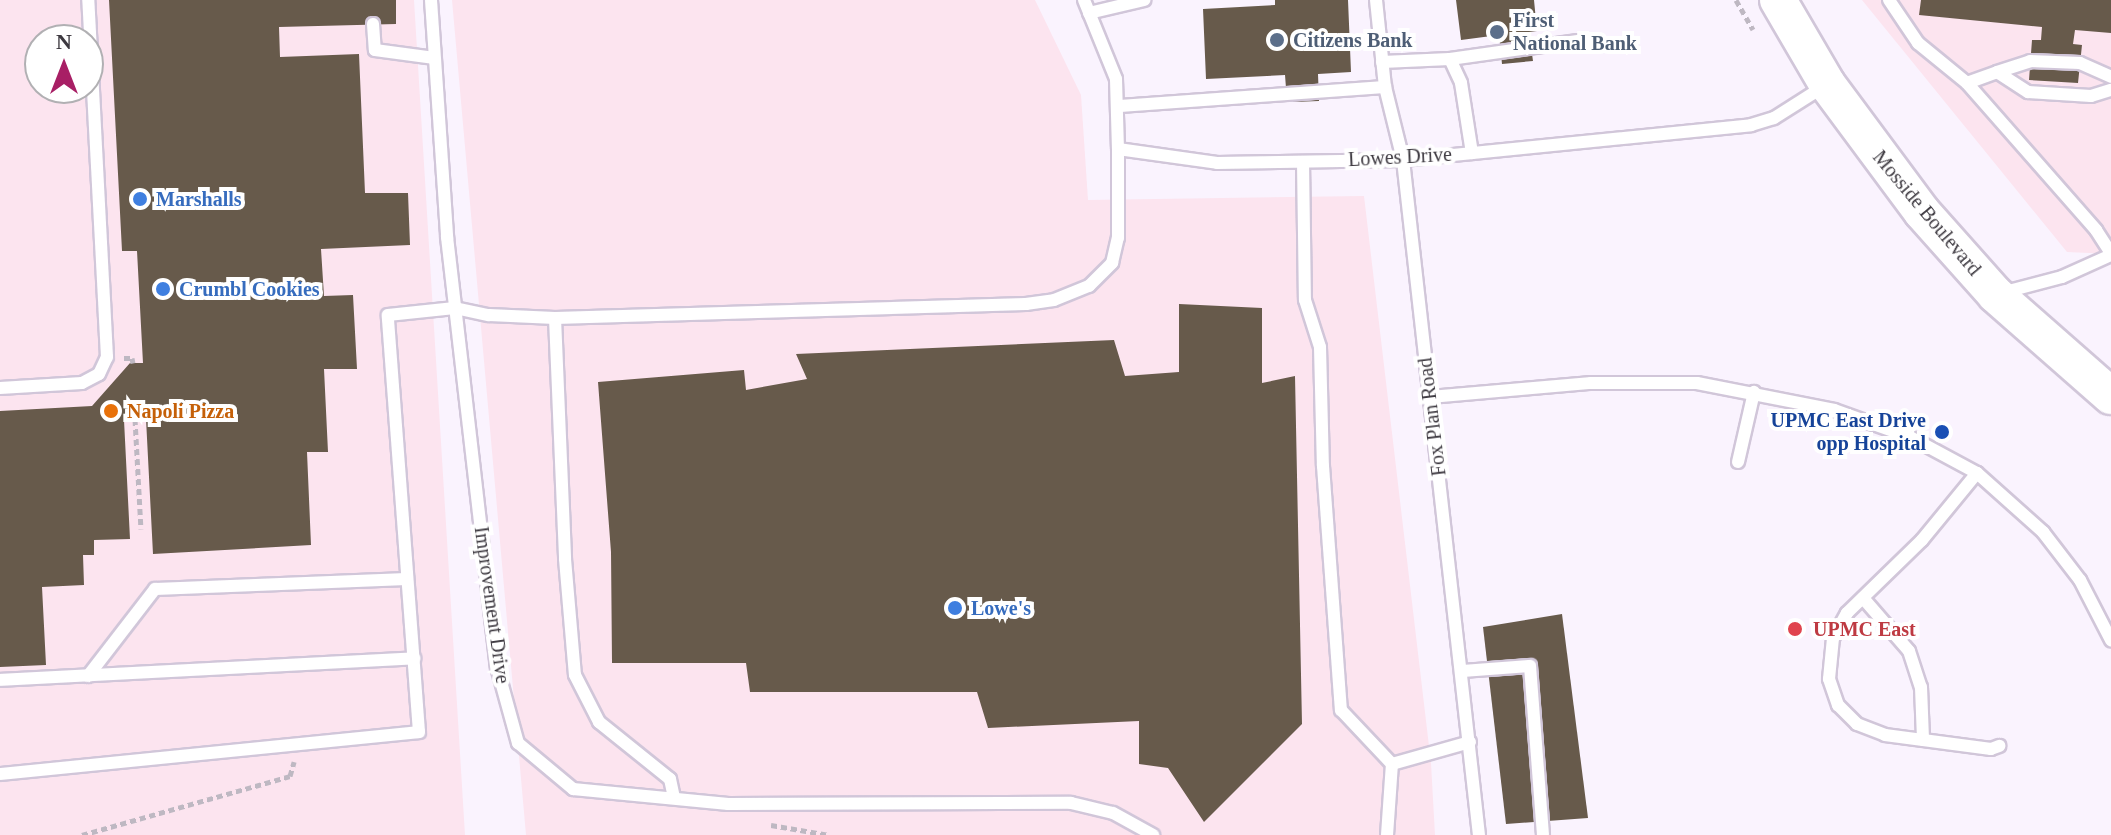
<!DOCTYPE html>
<html>
<head>
<meta charset="utf-8">
<style>
	body { margin:0 }
	#map { position:relative; width:2111px; height:835px; overflow:hidden; background:#faf3fe; font-family:"Times New Roman",serif }
	div>[style] { position:absolute }
	[style*='--x'] { left:calc(var(--x)*1px); top:calc(var(--y)*1px); width:calc(var(--w)*1px); rotate:calc(var(--a)*1deg) }
	.commercial>* { inset:0; background:#fce4ef }
	.building>* { inset:0; background:#675a4b }
	.path>* { height:5px; margin-top:-2.5px; transform-origin:0; background:repeating-linear-gradient(90deg,#beb8c2 0 6px,transparent 0 10px) }
	.roads { filter:drop-shadow(2px 0 #d1c6d9) drop-shadow(-2px 0 #d1c6d9) drop-shadow(0 2px #d1c6d9) drop-shadow(0 -2px #d1c6d9) }
	.service>* { height:12px; margin:-6px; padding:0 6px; transform-origin:6px; border-radius:6px; background:#fff }
	.primary>* { height:36px; margin:-18px; padding:0 18px; transform-origin:18px; border-radius:18px; background:#fff }
	.dots>* { width:22px; height:22px; translate:-50% -50%; box-sizing:border-box; border:4px solid #fff; border-radius:50% }
	span { translate:-50% -50%; white-space:nowrap; text-align:center; line-height:1.15; -webkit-text-stroke:8px #fff; paint-order:stroke }
	.service-label { font-size:20px; color:#4e5e75; font-weight:700 }
	.left { translate:0 -50%; text-align:left }
	.street-label { font-size:20px; color:#3d3940 }
	.shop-label { font-size:20px; color:#366cbe; font-weight:700 }
	.food-label { font-size:20px; color:#c56008; font-weight:700 }
	.transit-label { font-size:20px; color:#164399; font-weight:700 }
	.right { translate:-100% -50%; text-align:right }
	.health-label { font-size:20px; color:#be3a42; font-weight:700 }
	.north { position:absolute; left:24px; top:24px; width:80px; height:80px; box-sizing:border-box; background:#fff; border:2px solid #b1b0b3; border-radius:50%; rotate:0deg; font-size:22px; font-weight:700; line-height:32px; text-align:center; color:#3d3940 }
	.north::after { content:''; display:block; margin:auto; width:28px; height:36px; background:#a81f65; clip-path:polygon(50% 0,100% 100%,50% 72%,0 100%) }
</style>
</head>
<body>
<div id="map">
	<div class="commercial">
		<i style="clip-path:polygon(evenodd,0 0,414px 0,465px 835px,0 835px,0 0,40px 40px,88px 40px,88px 88px,40px 88px,40px 40px)"></i>
		<i style="clip-path:polygon(452px 0,1035px 0,1081px 95px,1088px 200px,1364px 196px,1431px 763px,1435px 835px,526px 835px)"></i>
		<i style="clip-path:polygon(1862px 0,2111px 0,2111px 254px,2067px 252px)"></i>
	</div>
	<div class="building">
		<i style="clip-path:polygon(109px 0,396px 0,396px 24px,279px 27px,280px 57px,359px 54px,365px 193px,408px 193px,410px 245px,321px 249px,324px 296px,353px 295px,357px 369px,324px 369px,328px 452px,307px 452px,311px 545px,153px 554px,146px 419px,124px 420px,130px 539px,94px 540px,94px 555px,83px 555px,84px 585px,42px 587px,46px 665px,0 667px,0 411px,92px 406px,130px 363px,143px 363px,137px 251px,122px 251px)"></i>
		<i style="clip-path:polygon(1275px 0,1348px 0,1351px 72px,1318px 74px,1319px 101px,1293px 102px,1292px 87px,1286px 88px,1285px 75px,1206px 79px,1203px 9px,1275px 5px)"></i>
		<i style="clip-path:polygon(1456px 0,1534px 0,1537px 31px,1529px 32px,1533px 61px,1502px 64px,1499px 35px,1461px 40px)"></i>
		<i style="clip-path:polygon(1921px 0,2111px 0,2111px 33px,2075px 30px,2073px 44px,2082px 45px,2078px 83px,2029px 80px,2032px 40px,2041px 40px,2042px 27px,1919px 15px)"></i>
		<i style="clip-path:polygon(1179px 304px,1262px 308px,1262px 383px,1295px 376px,1302px 724px,1204px 822px,1168px 768px,1139px 764px,1139px 721px,988px 728px,977px 692px,750px 692px,746px 663px,612px 663px,611px 552px,598px 382px,744px 370px,746px 390px,807px 379px,796px 354px,1114px 340px,1125px 376px,1179px 372px)"></i>
		<i style="clip-path:polygon(1562px 614px,1588px 818px,1506px 824px,1483px 627px)"></i>
	</div>
	<div class="path">
		<i style="--x:1736;--y:0;--w:34;--a:60"></i>
		<i style="--x:124;--y:358;--w:8;--a:0"></i>
		<i style="--x:132;--y:358;--w:5;--a:79"></i>
		<i style="--x:135;--y:419;--w:110;--a:86.9"></i>
		<i style="--x:771;--y:825;--w:59;--a:9.8"></i>
		<i style="--x:82;--y:835;--w:216;--a:-15.8"></i>
		<i style="--x:290;--y:776;--w:15;--a:-74"></i>
	</div>
	<div class="roads">
		<div class="service">
			<i style="--x:431;--y:0;--w:238;--a:86.1"></i>
			<i style="--x:447;--y:237;--w:433;--a:83.4"></i>
			<i style="--x:497;--y:667;--w:79;--a:74.6"></i>
			<i style="--x:518;--y:743;--w:72;--a:39.9"></i>
			<i style="--x:573;--y:789;--w:156;--a:5.5"></i>
			<i style="--x:728;--y:804;--w:343;--a:-0.2"></i>
			<i style="--x:1071;--y:803;--w:43;--a:13.4"></i>
			<i style="--x:1113;--y:813;--w:46;--a:28.8"></i>
			<i style="--x:1084;--y:0;--w:85;--a:67.9"></i>
			<i style="--x:1116;--y:79;--w:70;--a:88.4"></i>
			<i style="--x:1118;--y:149;--w:100;--a:8"></i>
			<i style="--x:1217;--y:163;--w:186;--a:-0.9"></i>
			<i style="--x:1403;--y:160;--w:350;--a:-5.7"></i>
			<i style="--x:1751;--y:125;--w:24;--a:-17"></i>
			<i style="--x:1774;--y:118;--w:62;--a:-32.4"></i>
			<i style="--x:1376;--y:0;--w:87;--a:84.1"></i>
			<i style="--x:1385;--y:87;--w:75;--a:76.1"></i>
			<i style="--x:1403;--y:160;--w:679;--a:83.58"></i>
			<i style="--x:1889;--y:0;--w:52;--a:56"></i>
			<i style="--x:1918;--y:43;--w:63;--a:39.2"></i>
			<i style="--x:1967;--y:83;--w:196;--a:48.7"></i>
			<i style="--x:2096;--y:230;--w:27;--a:57"></i>
			<i style="--x:1089;--y:13;--w:57;--a:-13.3"></i>
			<i style="--x:373;--y:24;--w:26;--a:86"></i>
			<i style="--x:375;--y:50;--w:60;--a:7.7"></i>
			<i style="--x:1450;--y:59;--w:26;--a:65"></i>
			<i style="--x:1461;--y:83;--w:71;--a:81.1"></i>
			<i style="--x:1382;--y:62;--w:68;--a:-2.5"></i>
			<i style="--x:1450;--y:59;--w:129;--a:-8"></i>
			<i style="--x:1997;--y:72;--w:35;--a:-18"></i>
			<i style="--x:2030;--y:61;--w:50;--a:2.3"></i>
			<i style="--x:2080;--y:63;--w:34;--a:24"></i>
			<i style="--x:1967;--y:83;--w:32;--a:-20"></i>
			<i style="--x:1997;--y:72;--w:37;--a:33"></i>
			<i style="--x:2028;--y:92;--w:63;--a:3.6"></i>
			<i style="--x:2091;--y:96;--w:21;--a:-17"></i>
			<i style="--x:1119;--y:106;--w:267;--a:-4.1"></i>
			<i style="--x:1303;--y:162;--w:138;--a:89.2"></i>
			<i style="--x:1305;--y:300;--w:49;--a:72.3"></i>
			<i style="--x:1320;--y:347;--w:119;--a:88.6"></i>
			<i style="--x:1323;--y:466;--w:245;--a:85.8"></i>
			<i style="--x:1341;--y:710;--w:74;--a:46.6"></i>
			<i style="--x:1392;--y:764;--w:81;--a:-15.8"></i>
			<i style="--x:2001;--y:293;--w:63;--a:-14.7"></i>
			<i style="--x:2062;--y:277;--w:54;--a:-24.2"></i>
			<i style="--x:555;--y:318;--w:241;--a:87.6"></i>
			<i style="--x:565;--y:559;--w:116;--a:85.1"></i>
			<i style="--x:575;--y:675;--w:53;--a:62.9"></i>
			<i style="--x:599;--y:722;--w:91;--a:38.8"></i>
			<i style="--x:670;--y:779;--w:19;--a:78"></i>
			<i style="--x:0;--y:388;--w:82;--a:-3.5"></i>
			<i style="--x:82;--y:383;--w:19;--a:-28"></i>
			<i style="--x:99;--y:374;--w:19;--a:-65"></i>
			<i style="--x:107;--y:357;--w:358;--a:-93"></i>
			<i style="--x:1430;--y:397;--w:162;--a:-5"></i>
			<i style="--x:1591;--y:383;--w:106;--a:0"></i>
			<i style="--x:1697;--y:383;--w:140;--a:11.1"></i>
			<i style="--x:1834;--y:410;--w:81;--a:19.6"></i>
			<i style="--x:1910;--y:437;--w:76;--a:28.2"></i>
			<i style="--x:1977;--y:473;--w:89;--a:41.8"></i>
			<i style="--x:2043;--y:532;--w:61;--a:52.4"></i>
			<i style="--x:2080;--y:580;--w:68;--a:62.7"></i>
			<i style="--x:1738;--y:462;--w:72;--a:-77.1"></i>
			<i style="--x:1977;--y:473;--w:87;--a:129.4"></i>
			<i style="--x:1922;--y:540;--w:105;--a:135.8"></i>
			<i style="--x:1847;--y:613;--w:29;--a:119"></i>
			<i style="--x:1833;--y:638;--w:41;--a:95.6"></i>
			<i style="--x:1829;--y:679;--w:28;--a:71"></i>
			<i style="--x:1838;--y:705;--w:27;--a:45"></i>
			<i style="--x:1857;--y:724;--w:30;--a:21"></i>
			<i style="--x:1885;--y:735;--w:107;--a:7.5"></i>
			<i style="--x:1991;--y:749;--w:9;--a:-21"></i>
			<i style="--x:1863;--y:598;--w:70;--a:49"></i>
			<i style="--x:1909;--y:651;--w:38;--a:72"></i>
			<i style="--x:1921;--y:687;--w:53;--a:87.8"></i>
			<i style="--x:1462;--y:671;--w:68;--a:-4.2"></i>
			<i style="--x:1530;--y:666;--w:169;--a:85.6"></i>
			<i style="--x:88;--y:676;--w:110;--a:-52.4"></i>
			<i style="--x:155;--y:589;--w:252;--a:-2.3"></i>
			<i style="--x:0;--y:680;--w:415;--a:-3"></i>
			<i style="--x:0;--y:774;--w:421;--a:-5.7"></i>
			<i style="--x:419;--y:732;--w:418;--a:-94.3"></i>
			<i style="--x:388;--y:315;--w:67;--a:-6"></i>
			<i style="--x:455;--y:308;--w:35;--a:12"></i>
			<i style="--x:489;--y:315;--w:66;--a:2.6"></i>
			<i style="--x:555;--y:318;--w:471;--a:-1.7"></i>
			<i style="--x:1026;--y:304;--w:28;--a:-8"></i>
			<i style="--x:1054;--y:300;--w:38;--a:-22"></i>
			<i style="--x:1089;--y:286;--w:33;--a:-45"></i>
			<i style="--x:1112;--y:263;--w:26;--a:-77"></i>
			<i style="--x:1118;--y:238;--w:89;--a:-90"></i>
			<i style="--x:1387;--y:835;--w:71;--a:-86"></i>
		</div>
		<div class="primary">
			<i style="--x:1778;--y:0;--w:97;--a:59.7"></i>
			<i style="--x:1827;--y:84;--w:159;--a:53.4"></i>
			<i style="--x:1922;--y:212;--w:111;--a:48.3"></i>
			<i style="--x:1996;--y:295;--w:153;--a:41.3"></i>
		</div>
	</div>
	<div class="dots">
		<i style="left:1497px;top:32px;background:#5c6f8a"></i>
		<i style="left:1277px;top:40px;background:#5c6f8a"></i>
		<i style="left:140px;top:199px;background:#3f7fe0"></i>
		<i style="left:163px;top:289px;background:#3f7fe0"></i>
		<i style="left:111px;top:411px;background:#e8710a"></i>
		<i style="left:1942px;top:432px;background:#1a4fb4"></i>
		<i style="left:955px;top:608px;background:#3f7fe0"></i>
		<i style="left:1795px;top:629px;background:#e0444e"></i>
	</div>
	<div class="service-label">
		<span class="left" style="left:1513px;top:32px">First<br>National Bank</span>
		<span class="left" style="left:1293px;top:40px">Citizens Bank</span>
	</div>
	<div class="street-label">
		<span style="left:1400px;top:157px;rotate:-3deg">Lowes Drive</span>
		<span style="left:1927px;top:213px;rotate:50deg">Mosside Boulevard</span>
		<span style="left:1432px;top:417px;rotate:-97deg">Fox Plan Road</span>
		<span style="left:492px;top:605px;rotate:82deg">Improvement Drive</span>
	</div>
	<div class="shop-label">
		<span class="left" style="left:156px;top:199px">Marshalls</span>
		<span class="left" style="left:179px;top:289px">Crumbl Cookies</span>
		<span class="left" style="left:971px;top:608px">Lowe's</span>
	</div>
	<div class="food-label">
		<span class="left" style="left:127px;top:411px">Napoli Pizza</span>
	</div>
	<div class="transit-label">
		<span class="right" style="left:1926px;top:432px">UPMC East Drive<br>opp Hospital</span>
	</div>
	<div class="health-label">
		<span class="left" style="left:1813px;top:629px">UPMC East</span>
	</div>
	<div class="north">N</div>
</div>
</body>
</html>
